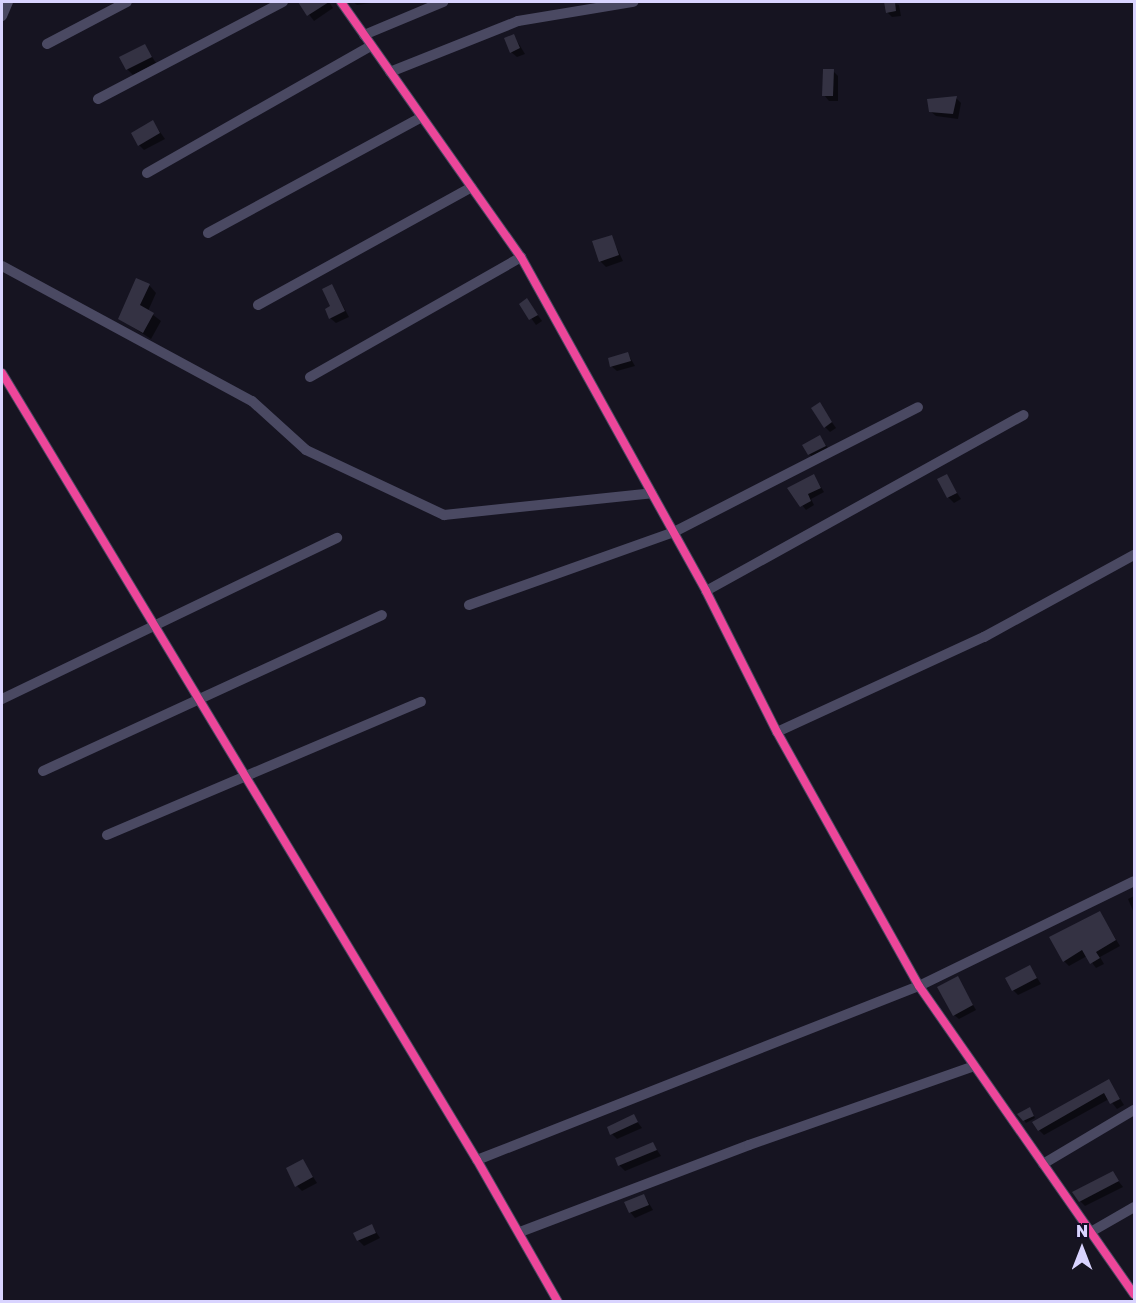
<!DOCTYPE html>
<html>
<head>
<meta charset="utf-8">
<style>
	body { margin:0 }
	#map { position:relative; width:1136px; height:1303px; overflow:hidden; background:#161421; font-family:"Golos Text",sans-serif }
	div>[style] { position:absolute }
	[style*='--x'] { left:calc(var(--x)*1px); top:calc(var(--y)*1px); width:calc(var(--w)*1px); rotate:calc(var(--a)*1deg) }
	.shadow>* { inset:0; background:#0007 }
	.building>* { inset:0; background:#343243 }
	.street>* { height:10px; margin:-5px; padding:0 5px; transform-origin:5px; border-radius:5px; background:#4a4962 }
	.cycleway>* { height:8px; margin:-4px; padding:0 4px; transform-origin:4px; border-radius:4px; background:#ed469a }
	span { translate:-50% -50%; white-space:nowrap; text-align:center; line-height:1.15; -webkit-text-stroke:5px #130f26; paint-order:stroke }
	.frame { position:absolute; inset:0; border:3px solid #d9d4ff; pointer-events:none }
	.north { position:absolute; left:1052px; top:1219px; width:60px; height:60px; -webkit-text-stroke:4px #130f26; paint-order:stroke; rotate:0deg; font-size:16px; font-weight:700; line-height:24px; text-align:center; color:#d9d4ff }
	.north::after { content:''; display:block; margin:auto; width:21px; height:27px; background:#d9d4ff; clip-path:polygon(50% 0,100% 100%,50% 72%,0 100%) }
</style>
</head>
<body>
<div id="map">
	<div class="shadow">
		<i style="clip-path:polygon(305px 2px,329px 2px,333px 8px,314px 21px,301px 4px)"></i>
		<i style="clip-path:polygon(353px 2px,378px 2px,357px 5px)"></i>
		<i style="clip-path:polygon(886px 2px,899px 5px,901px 16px,892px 17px,887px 12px)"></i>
		<i style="clip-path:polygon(514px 36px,525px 54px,517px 57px,511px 52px)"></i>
		<i style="clip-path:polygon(145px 46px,156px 63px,133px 75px,127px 69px)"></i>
		<i style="clip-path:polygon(833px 71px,838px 76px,838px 101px,829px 101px,824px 95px)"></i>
		<i style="clip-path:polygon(956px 98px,961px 103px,958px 119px,936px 116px,930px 111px)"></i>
		<i style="clip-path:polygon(153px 122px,165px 139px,144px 150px,139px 145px)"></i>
		<i style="clip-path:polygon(611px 236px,623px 261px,606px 267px,600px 261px)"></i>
		<i style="clip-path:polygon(149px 285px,156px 293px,148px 311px,161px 321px,151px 339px,120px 319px)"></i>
		<i style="clip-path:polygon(332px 286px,349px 317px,336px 323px,330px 318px)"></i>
		<i style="clip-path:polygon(527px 300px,542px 321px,536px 325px,521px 304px)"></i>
		<i style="clip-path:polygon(628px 354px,635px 366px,617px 371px,611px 366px)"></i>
		<i style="clip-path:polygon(819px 404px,836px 428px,830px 432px,825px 427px)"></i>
		<i style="clip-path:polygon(820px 437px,830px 451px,815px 459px,809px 454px)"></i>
		<i style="clip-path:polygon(814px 476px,824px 492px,811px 499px,814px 505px,806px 510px,789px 489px)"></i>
		<i style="clip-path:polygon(946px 476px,961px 499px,954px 503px,948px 497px)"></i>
		<i style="clip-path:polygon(1134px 896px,1134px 913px,1128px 899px)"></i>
		<i style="clip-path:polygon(1100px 913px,1120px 946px,1100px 957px,1104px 964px,1096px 968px,1087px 956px,1069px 966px,1064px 961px)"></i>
		<i style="clip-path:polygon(1030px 967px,1041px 984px,1018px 995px,1013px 990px)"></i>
		<i style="clip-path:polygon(957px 978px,976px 1010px,959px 1019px,954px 1015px)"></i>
		<i style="clip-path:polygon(1109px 1081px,1124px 1105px,1117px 1109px,1109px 1099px,1044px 1135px,1039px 1130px)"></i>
		<i style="clip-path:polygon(1032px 1112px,1035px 1118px,1026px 1123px,1024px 1120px)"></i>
		<i style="clip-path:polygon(633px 1116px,642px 1128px,617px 1139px,612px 1134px)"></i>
		<i style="clip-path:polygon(653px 1144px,661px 1156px,625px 1171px,620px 1166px,617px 1159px)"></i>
		<i style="clip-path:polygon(303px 1161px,317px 1183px,302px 1191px,297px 1186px)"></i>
		<i style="clip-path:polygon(1112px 1173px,1123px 1187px,1085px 1206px,1080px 1201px)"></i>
		<i style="clip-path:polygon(644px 1195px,653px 1210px,635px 1218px,630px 1212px)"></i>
		<i style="clip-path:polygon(372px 1226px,380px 1238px,364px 1246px,358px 1240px)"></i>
	</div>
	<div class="building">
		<i style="clip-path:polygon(298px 2px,329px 2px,307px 16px)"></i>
		<i style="clip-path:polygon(884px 2px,895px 2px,896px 11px,886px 13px)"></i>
		<i style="clip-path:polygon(514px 34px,520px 48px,510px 53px,504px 38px)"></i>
		<i style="clip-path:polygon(145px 44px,152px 57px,126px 70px,119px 57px)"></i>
		<i style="clip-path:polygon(823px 69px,834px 69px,833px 96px,822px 96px)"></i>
		<i style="clip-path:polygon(957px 96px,953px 114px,929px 112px,927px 99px)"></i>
		<i style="clip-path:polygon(153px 120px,160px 133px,138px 146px,131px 133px)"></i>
		<i style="clip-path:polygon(612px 235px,619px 255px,599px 262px,592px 241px)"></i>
		<i style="clip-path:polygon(136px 278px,150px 284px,140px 305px,154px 313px,143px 333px,118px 319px)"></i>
		<i style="clip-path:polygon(332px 284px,345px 311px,329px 319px,325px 309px,330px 306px,322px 289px)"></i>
		<i style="clip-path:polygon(527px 298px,538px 315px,529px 320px,519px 304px)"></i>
		<i style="clip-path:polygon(628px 352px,631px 361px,610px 367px,608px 358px)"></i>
		<i style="clip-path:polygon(820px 402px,832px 422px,824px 428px,811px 408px)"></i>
		<i style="clip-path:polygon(820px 435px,826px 446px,808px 455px,802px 445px)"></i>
		<i style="clip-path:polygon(814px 474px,821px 488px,808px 494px,811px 501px,800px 507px,787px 488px)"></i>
		<i style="clip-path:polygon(947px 474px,957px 493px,947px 498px,937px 479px)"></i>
		<i style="clip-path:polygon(1100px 911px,1116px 940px,1096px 952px,1100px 958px,1090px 964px,1082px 950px,1063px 962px,1049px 937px)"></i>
		<i style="clip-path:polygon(1030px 965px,1037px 978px,1012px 991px,1005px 978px)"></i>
		<i style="clip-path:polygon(958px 976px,973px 1005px,953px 1016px,937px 987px)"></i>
		<i style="clip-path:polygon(1109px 1079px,1120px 1099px,1110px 1104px,1104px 1093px,1038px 1131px,1032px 1122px)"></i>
		<i style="clip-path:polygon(1030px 1107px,1034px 1116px,1023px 1121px,1017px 1114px)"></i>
		<i style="clip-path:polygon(634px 1114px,638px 1122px,610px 1135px,607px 1127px)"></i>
		<i style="clip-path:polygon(653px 1142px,657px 1150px,618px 1166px,615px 1158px)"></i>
		<i style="clip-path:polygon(303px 1159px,313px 1177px,295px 1187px,286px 1168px)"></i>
		<i style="clip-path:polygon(1113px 1171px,1119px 1181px,1079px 1202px,1072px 1192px)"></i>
		<i style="clip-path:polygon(644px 1194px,649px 1205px,629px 1213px,624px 1202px)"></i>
		<i style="clip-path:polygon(372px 1224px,376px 1233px,357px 1241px,353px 1233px)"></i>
	</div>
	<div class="street">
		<i style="--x:341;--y:2;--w:312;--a:54.8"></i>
		<i style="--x:521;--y:257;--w:382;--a:61"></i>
		<i style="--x:706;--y:591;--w:158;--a:63.3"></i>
		<i style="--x:777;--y:732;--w:291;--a:60.8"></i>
		<i style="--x:919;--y:986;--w:376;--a:55.1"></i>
		<i style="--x:2;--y:16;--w:15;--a:-67"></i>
		<i style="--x:364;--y:35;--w:86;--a:-22.7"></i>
		<i style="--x:47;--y:44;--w:90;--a:-27.7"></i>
		<i style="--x:390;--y:72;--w:138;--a:-21.7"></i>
		<i style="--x:518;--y:21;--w:117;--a:-9.4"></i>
		<i style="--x:98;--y:99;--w:209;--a:-27.7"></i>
		<i style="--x:147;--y:173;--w:257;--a:-29.6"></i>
		<i style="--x:208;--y:233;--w:243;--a:-28.5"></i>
		<i style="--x:2;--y:266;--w:284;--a:28.4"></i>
		<i style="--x:252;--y:401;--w:73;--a:42.2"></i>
		<i style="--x:306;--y:450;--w:153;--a:25.2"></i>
		<i style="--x:444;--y:515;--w:209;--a:-6"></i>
		<i style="--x:258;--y:305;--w:244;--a:-28.9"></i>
		<i style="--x:2;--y:373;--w:919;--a:58.89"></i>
		<i style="--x:477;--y:1160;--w:163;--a:60.3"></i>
		<i style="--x:310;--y:377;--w:243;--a:-29.6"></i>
		<i style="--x:706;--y:591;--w:363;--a:-29"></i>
		<i style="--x:469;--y:605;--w:218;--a:-19.6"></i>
		<i style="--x:674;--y:532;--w:274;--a:-27.1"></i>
		<i style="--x:2;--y:699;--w:372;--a:-25.7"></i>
		<i style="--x:777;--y:732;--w:228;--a:-24.7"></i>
		<i style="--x:984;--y:637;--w:171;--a:-28.7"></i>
		<i style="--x:43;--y:771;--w:373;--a:-24.7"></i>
		<i style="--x:107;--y:835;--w:341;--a:-23"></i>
		<i style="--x:477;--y:1160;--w:475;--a:-21.5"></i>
		<i style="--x:919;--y:986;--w:239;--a:-26"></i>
		<i style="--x:1043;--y:1164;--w:106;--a:-30.7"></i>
		<i style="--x:520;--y:1232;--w:245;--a:-20.8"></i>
		<i style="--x:749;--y:1145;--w:238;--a:-19.3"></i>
		<i style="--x:1089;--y:1233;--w:52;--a:-30"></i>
	</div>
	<div class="cycleway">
		<i style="--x:341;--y:2;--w:312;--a:54.8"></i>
		<i style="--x:521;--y:257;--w:382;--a:61"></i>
		<i style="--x:706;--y:591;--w:158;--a:63.3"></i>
		<i style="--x:777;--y:732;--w:291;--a:60.8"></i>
		<i style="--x:919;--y:986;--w:376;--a:55.1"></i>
		<i style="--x:2;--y:373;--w:919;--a:58.89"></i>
		<i style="--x:477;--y:1160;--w:163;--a:60.3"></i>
	</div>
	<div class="frame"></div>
	<div class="north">N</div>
</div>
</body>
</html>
